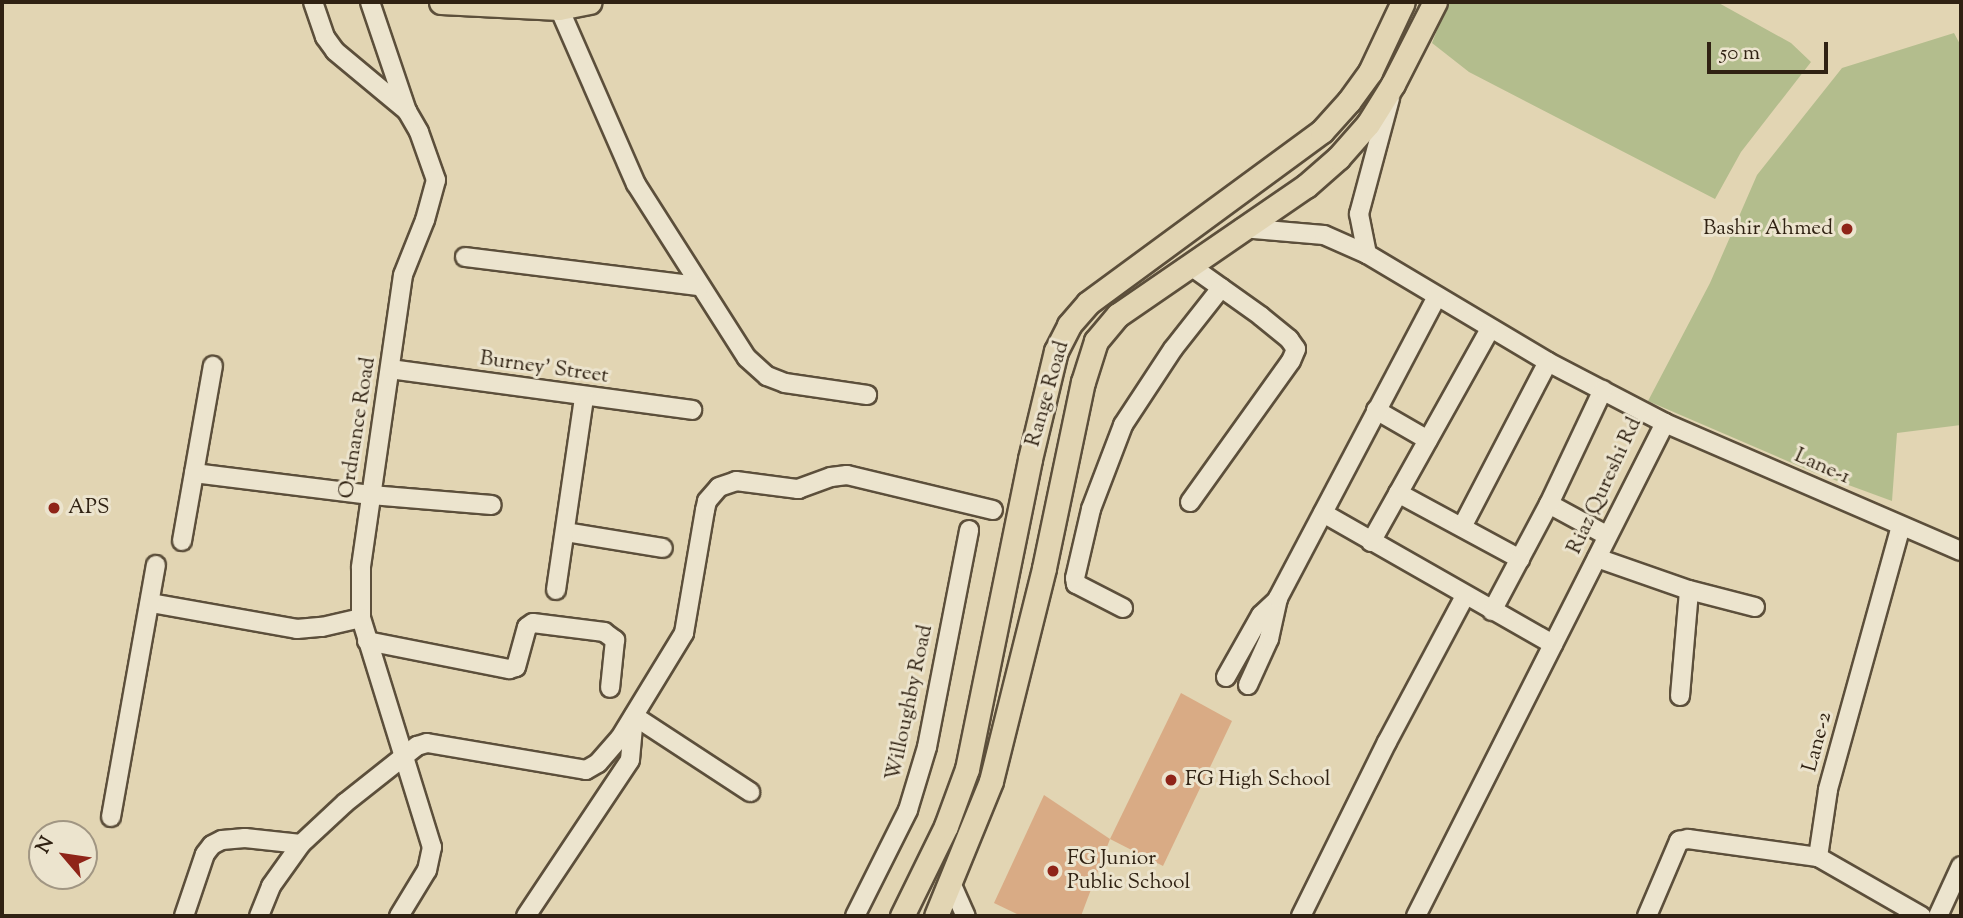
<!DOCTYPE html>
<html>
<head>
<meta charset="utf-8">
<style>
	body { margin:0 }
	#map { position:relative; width:1963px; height:918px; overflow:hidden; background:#e2d5b3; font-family:"Sorts Mill Goudy",serif }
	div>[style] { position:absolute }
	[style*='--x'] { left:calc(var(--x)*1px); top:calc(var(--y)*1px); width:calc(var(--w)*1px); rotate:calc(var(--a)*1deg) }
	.green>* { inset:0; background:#b3bd8d }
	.building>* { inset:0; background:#d9ab85 }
	.roads { filter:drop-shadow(2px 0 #5c4f3b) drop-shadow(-2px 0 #5c4f3b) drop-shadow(0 2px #5c4f3b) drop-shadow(0 -2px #5c4f3b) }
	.minor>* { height:18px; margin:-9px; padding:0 9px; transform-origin:9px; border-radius:9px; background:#ece4ce }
	.major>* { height:23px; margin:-11.5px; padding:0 11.5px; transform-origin:11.5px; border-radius:11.5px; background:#e2d5b3 }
	.dots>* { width:19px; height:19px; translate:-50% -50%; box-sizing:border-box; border:4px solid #ece4ce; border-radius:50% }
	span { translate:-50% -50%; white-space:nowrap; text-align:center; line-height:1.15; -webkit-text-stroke:6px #ece4ce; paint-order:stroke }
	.poi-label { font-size:21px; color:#302213 }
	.right { translate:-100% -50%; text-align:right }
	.left { translate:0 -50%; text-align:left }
	.street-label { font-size:21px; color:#302213 }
	.frame { position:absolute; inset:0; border:4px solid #302213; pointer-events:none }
	.north { position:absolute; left:28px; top:820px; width:70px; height:70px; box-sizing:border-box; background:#ece4ce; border:2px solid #a19683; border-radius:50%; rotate:299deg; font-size:19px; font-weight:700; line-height:28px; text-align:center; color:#302213 }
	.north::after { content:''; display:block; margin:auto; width:24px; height:32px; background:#8f2418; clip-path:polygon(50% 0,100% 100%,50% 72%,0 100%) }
	.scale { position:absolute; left:1707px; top:42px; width:121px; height:32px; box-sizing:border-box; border:4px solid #302213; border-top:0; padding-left:9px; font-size:21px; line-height:24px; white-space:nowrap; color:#302213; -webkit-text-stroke:5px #ece4ce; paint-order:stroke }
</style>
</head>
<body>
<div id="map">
	<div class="green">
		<i style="clip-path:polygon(1448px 2px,1717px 2px,1791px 43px,1811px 62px,1741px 152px,1715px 199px,1469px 72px,1432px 43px)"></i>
		<i style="clip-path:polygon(1954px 33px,1961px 46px,1961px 425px,1897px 433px,1892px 501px,1813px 472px,1648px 401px,1710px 283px,1757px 175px,1842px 68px)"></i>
	</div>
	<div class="building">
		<i style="clip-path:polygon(1181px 693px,1232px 721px,1163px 866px,1110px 839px)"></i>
		<i style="clip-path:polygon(1044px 795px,1110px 839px,1081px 916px,1021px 916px,994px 903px)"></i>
	</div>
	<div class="roads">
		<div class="minor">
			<i style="--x:313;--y:2;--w:37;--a:71"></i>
			<i style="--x:325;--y:37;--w:17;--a:54"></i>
			<i style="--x:335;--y:51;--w:94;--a:39.8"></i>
			<i style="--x:407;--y:111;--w:24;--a:60"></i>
			<i style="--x:419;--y:132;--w:51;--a:70.5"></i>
			<i style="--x:436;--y:180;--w:41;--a:105.4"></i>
			<i style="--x:425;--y:220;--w:59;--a:111.8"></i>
			<i style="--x:403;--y:275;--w:296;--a:98.2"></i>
			<i style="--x:361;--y:568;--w:50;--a:90"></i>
			<i style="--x:361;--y:618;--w:240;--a:72.8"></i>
			<i style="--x:432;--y:847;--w:24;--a:102"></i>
			<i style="--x:427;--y:870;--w:54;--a:121.3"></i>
			<i style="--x:370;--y:2;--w:115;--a:71.3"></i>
			<i style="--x:559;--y:8;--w:192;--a:66.4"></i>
			<i style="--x:636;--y:184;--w:206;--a:57.5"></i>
			<i style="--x:747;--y:358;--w:27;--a:42"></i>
			<i style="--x:767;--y:376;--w:19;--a:21"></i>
			<i style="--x:785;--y:383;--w:83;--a:8.3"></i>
			<i style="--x:1242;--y:228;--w:82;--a:4.9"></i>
			<i style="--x:1324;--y:235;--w:47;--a:23.8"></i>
			<i style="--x:1367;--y:254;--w:211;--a:30.8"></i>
			<i style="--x:1548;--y:362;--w:132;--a:27.5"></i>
			<i style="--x:1665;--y:423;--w:552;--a:116.8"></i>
			<i style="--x:1367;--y:254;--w:41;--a:-101.3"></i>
			<i style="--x:1359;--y:214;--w:120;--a:-75"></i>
			<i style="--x:465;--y:257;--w:236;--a:7.1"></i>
			<i style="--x:390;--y:369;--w:305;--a:7.7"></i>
			<i style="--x:1376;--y:410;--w:60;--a:30"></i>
			<i style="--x:1665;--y:423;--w:322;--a:23.4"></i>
			<i style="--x:194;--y:473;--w:178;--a:7.1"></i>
			<i style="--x:371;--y:495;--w:121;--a:4.7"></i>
			<i style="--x:1398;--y:493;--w:139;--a:28.4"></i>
			<i style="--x:1190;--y:502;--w:173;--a:-54.4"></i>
			<i style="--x:1291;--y:361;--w:13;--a:-67"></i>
			<i style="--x:1296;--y:349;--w:12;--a:-125"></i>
			<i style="--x:1289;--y:339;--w:36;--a:-141"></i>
			<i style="--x:1261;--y:316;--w:85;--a:-144.6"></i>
			<i style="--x:1549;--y:504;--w:65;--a:28.5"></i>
			<i style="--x:1323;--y:513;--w:265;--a:29.7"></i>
			<i style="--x:1901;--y:526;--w:274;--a:105.5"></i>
			<i style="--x:1828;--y:790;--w:68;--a:98.5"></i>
			<i style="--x:1818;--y:857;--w:119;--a:29.8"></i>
			<i style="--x:1462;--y:527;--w:186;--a:-62.5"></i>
			<i style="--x:566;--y:532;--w:98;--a:9.4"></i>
			<i style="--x:182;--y:541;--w:178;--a:-80"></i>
			<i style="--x:1371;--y:542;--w:244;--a:-60.8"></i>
			<i style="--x:1597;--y:558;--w:97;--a:19.2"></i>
			<i style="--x:1689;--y:590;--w:68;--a:14.4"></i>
			<i style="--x:556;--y:590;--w:195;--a:-81.7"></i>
			<i style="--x:151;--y:603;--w:148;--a:10.1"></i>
			<i style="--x:297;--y:629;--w:25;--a:-5"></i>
			<i style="--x:322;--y:627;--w:40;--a:-13"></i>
			<i style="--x:1123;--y:608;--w:53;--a:-152.9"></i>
			<i style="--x:1076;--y:584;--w:6;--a:-99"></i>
			<i style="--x:1075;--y:578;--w:71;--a:-76.9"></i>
			<i style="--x:1091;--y:509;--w:90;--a:-69.1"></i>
			<i style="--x:1123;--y:425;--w:91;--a:-56.7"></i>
			<i style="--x:1173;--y:349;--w:78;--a:-51.8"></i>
			<i style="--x:1492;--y:611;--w:121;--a:-62"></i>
			<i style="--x:1549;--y:504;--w:126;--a:-64.7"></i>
			<i style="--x:367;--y:641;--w:145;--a:11.2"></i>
			<i style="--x:509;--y:669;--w:7;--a:-16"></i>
			<i style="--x:516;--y:667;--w:41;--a:-74.6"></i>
			<i style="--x:527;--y:627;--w:7;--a:-34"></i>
			<i style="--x:533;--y:623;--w:72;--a:7.2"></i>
			<i style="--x:604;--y:632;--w:14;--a:36"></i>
			<i style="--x:615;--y:640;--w:48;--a:95.9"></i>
			<i style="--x:1226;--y:677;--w:71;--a:-60.6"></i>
			<i style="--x:1261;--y:615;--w:23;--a:-43"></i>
			<i style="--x:1248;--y:685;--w:51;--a:-65.5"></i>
			<i style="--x:1269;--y:639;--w:42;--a:-77.6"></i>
			<i style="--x:1278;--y:598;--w:341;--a:-62.2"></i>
			<i style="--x:1680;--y:696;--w:106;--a:-85.1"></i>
			<i style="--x:634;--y:716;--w:139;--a:33.2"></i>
			<i style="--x:111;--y:817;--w:256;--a:-79.9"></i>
			<i style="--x:951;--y:883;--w:36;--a:66"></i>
			<i style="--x:184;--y:916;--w:65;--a:-71.3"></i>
			<i style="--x:205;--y:854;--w:11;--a:-52"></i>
			<i style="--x:212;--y:845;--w:11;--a:-27"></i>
			<i style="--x:222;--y:840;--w:23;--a:-5"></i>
			<i style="--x:245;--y:838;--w:56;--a:6.1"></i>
			<i style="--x:259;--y:916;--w:32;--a:-68"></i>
			<i style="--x:271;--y:886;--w:52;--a:-54.5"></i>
			<i style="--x:301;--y:844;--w:60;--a:-43"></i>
			<i style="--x:345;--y:803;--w:92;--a:-38.4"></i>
			<i style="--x:417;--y:746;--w:10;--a:-17"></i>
			<i style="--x:427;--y:743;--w:161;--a:9.6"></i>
			<i style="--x:586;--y:770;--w:14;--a:-30"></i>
			<i style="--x:598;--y:763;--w:33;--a:-49"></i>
			<i style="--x:620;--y:738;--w:123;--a:-58.6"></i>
			<i style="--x:684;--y:633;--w:125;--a:-80.3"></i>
			<i style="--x:705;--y:510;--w:9;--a:-77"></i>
			<i style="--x:707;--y:501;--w:18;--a:-49"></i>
			<i style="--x:719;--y:487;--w:18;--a:-19"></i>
			<i style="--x:736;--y:481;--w:63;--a:7.4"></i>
			<i style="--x:798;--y:489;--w:35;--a:-20"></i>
			<i style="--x:831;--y:477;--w:16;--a:-7"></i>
			<i style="--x:847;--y:475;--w:150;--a:13.5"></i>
			<i style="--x:526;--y:916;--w:187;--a:-56.3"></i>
			<i style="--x:630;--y:760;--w:44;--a:-84.8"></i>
			<i style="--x:855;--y:916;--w:119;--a:-63.4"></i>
			<i style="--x:908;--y:810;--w:66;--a:-73.2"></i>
			<i style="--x:927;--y:747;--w:221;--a:-79"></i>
			<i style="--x:1301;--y:916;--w:194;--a:-63.7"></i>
			<i style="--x:1387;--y:742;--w:166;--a:-61.9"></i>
			<i style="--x:1647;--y:916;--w:82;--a:-66.9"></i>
			<i style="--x:1679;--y:841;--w:9;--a:-13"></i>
			<i style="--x:1688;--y:839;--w:131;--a:7.9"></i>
			<i style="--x:1938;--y:916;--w:55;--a:-65.3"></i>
		</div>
		<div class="major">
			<i style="--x:441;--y:2;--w:118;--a:2.9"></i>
			<i style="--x:559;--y:8;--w:31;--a:-11"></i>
			<i style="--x:902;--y:916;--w:100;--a:-63.9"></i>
			<i style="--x:946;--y:826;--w:61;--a:-69.8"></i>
			<i style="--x:967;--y:769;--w:316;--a:-78.5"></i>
			<i style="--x:1030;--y:459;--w:111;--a:-76.5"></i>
			<i style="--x:1056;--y:351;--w:29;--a:-63"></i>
			<i style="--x:1069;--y:325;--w:29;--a:-49"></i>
			<i style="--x:1088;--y:303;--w:290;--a:-36.3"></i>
			<i style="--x:1322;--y:131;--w:40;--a:-48"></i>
			<i style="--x:1349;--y:101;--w:36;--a:-54"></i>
			<i style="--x:1370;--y:72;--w:77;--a:-64.8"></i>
			<i style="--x:936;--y:916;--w:146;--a:-67.8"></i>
			<i style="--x:991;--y:781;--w:219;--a:-76"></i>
			<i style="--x:1044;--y:568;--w:190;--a:-78.2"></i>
			<i style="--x:1083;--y:382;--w:43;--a:-72.4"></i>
			<i style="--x:1096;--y:341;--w:34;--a:-50"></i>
			<i style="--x:1118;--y:315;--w:228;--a:-34.5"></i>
			<i style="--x:1306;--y:186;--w:43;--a:-41.2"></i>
			<i style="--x:1338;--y:158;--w:45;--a:-48.6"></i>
			<i style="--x:1368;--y:124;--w:47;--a:-58"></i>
			<i style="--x:1393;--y:84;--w:92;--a:-62.9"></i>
		</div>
	</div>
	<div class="dots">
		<i style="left:1847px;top:229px;background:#8f2418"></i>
		<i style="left:54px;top:508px;background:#8f2418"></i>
		<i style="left:1171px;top:780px;background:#8f2418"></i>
		<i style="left:1053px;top:871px;background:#8f2418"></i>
	</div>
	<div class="poi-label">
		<span class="right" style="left:1833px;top:229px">Bashir Ahmed</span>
		<span class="left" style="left:68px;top:508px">APS</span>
		<span class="left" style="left:1185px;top:780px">FG High School</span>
		<span class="left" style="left:1067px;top:871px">FG Junior<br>Public School</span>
	</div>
	<div class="street-label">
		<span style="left:544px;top:368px;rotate:8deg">Burney' Street</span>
		<span style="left:1048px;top:394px;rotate:-74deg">Range Road</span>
		<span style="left:358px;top:428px;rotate:-81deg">Ordnance Road</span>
		<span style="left:1822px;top:467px;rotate:24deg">Lane-1</span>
		<span style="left:1605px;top:486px;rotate:-65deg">Riaz Qureshi Rd</span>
		<span style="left:910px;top:703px;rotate:-78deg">Willoughby Road</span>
		<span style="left:1818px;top:742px;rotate:-75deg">Lane-2</span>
	</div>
	<div class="frame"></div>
	<div class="north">N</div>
	<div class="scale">50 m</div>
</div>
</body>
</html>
